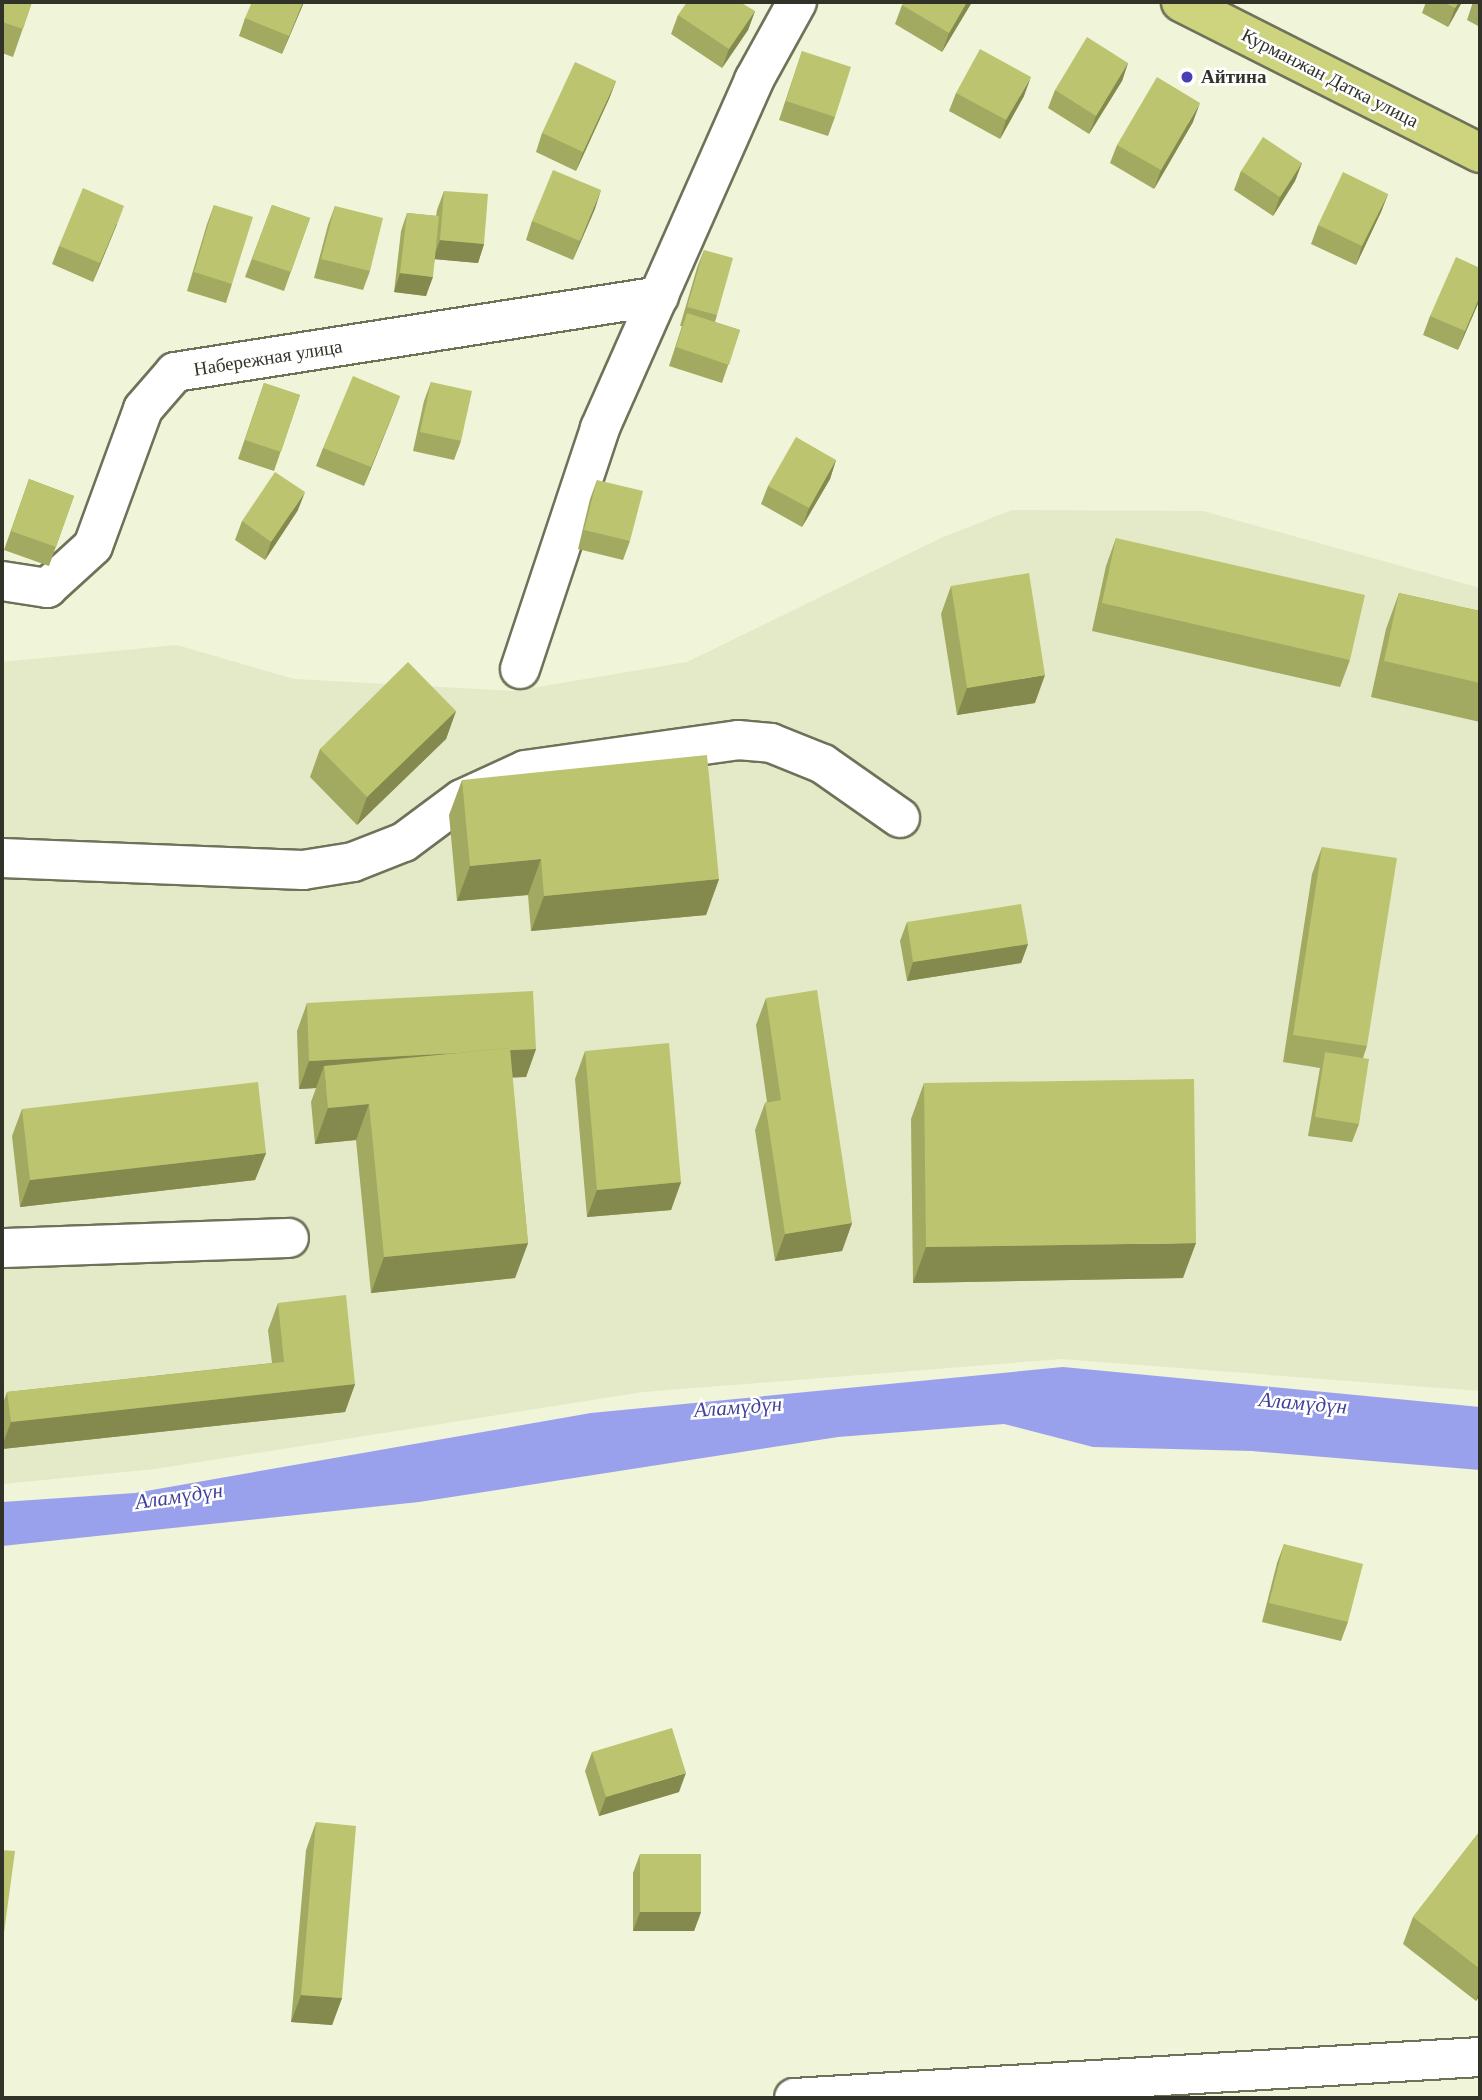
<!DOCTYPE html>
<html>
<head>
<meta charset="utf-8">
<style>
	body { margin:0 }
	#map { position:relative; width:1482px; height:2100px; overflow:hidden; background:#f0f4d8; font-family:Georgia,serif }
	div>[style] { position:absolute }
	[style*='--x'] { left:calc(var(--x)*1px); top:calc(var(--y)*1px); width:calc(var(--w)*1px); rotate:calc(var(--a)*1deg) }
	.built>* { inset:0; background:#e4e9c7 }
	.water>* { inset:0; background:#9aa1ec }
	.roads { filter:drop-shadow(2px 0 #6f7259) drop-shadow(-2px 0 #6f7259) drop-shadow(0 2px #6f7259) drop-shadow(0 -2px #6f7259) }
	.minor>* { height:38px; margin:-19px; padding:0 19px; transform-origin:19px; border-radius:19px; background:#fff }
	.major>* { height:38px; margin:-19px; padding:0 19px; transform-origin:19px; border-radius:19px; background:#ced47e }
	.wall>* { inset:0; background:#a2a960 }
	.shaded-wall>* { inset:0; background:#84894e }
	.building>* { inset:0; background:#bcc470 }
	.dots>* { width:19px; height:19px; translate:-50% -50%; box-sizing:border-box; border:4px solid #fff; border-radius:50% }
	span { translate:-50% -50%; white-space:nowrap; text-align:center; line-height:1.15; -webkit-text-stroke:5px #fff; paint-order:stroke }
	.poi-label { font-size:19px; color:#313328; font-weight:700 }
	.left { translate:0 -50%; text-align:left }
	.street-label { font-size:19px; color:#313328 }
	.water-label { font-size:21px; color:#424199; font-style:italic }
	.frame { position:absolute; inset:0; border:4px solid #313328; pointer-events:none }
</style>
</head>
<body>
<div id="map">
	<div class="built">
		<i style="clip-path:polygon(1012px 510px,1203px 511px,1480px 588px,1480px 1391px,1062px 1359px,643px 1392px,155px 1469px,2px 1484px,2px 662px,177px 645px,294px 679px,514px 691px,687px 662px,941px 538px)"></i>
	</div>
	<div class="water">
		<i style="clip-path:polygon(1063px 1367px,1480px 1407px,1480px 1470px,1252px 1451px,1093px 1447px,1004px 1424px,838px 1437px,419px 1502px,2px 1546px,2px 1502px,135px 1493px,591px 1413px)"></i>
	</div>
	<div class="roads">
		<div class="minor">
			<i style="--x:2;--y:581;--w:46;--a:8.8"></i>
			<i style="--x:47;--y:588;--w:62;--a:-42.4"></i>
			<i style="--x:93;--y:546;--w:146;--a:-69.9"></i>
			<i style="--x:143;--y:409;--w:49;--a:-49.1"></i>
			<i style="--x:175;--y:372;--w:490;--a:-8.9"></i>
			<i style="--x:520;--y:669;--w:254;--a:-71.6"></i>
			<i style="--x:600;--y:428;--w:381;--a:-66.1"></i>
			<i style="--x:754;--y:80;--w:89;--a:-61.1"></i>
			<i style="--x:2;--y:858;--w:301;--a:2.3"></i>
			<i style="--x:303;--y:870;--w:51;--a:-9.1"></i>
			<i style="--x:353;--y:862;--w:55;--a:-21.4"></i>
			<i style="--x:404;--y:842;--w:72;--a:-36.6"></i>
			<i style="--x:462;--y:799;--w:69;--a:-24.7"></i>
			<i style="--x:525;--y:770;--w:215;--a:-8"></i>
			<i style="--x:738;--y:740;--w:33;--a:5"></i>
			<i style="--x:771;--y:743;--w:56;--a:22"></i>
			<i style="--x:823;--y:764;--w:94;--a:35"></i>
			<i style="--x:2;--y:1248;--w:287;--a:-2"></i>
			<i style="--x:794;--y:2098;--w:687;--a:-3.42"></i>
		</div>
		<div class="major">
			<i style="--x:1181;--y:2;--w:335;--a:26.8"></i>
		</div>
	</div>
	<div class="wall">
		<i style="clip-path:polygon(2px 2px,32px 2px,13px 57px,2px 53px)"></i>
		<i style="clip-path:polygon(304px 2px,282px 54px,239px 36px,245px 18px)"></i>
		<i style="clip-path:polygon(972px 2px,942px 52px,895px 24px,902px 5px)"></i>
		<i style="clip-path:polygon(1426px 2px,1462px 2px,1448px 27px,1422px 13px)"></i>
		<i style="clip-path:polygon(1473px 2px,1480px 2px,1480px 27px,1467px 20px)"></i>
		<i style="clip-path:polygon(755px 11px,748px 30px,722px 68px,671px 34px,678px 15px)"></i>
		<i style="clip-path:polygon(802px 51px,835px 117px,828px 136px,779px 120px)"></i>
		<i style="clip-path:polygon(1128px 63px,1122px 81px,1089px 134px,1048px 108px,1055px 90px)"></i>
		<i style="clip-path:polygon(616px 81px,609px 99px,576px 171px,536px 152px,542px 133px)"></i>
		<i style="clip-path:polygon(956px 93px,1024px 96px,1000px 139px,949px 111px)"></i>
		<i style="clip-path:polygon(1193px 122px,1154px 189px,1110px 163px,1117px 145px)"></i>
		<i style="clip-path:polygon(1302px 163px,1295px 181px,1273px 216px,1234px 190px,1241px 171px)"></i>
		<i style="clip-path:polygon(601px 190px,573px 260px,526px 240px,532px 221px)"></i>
		<i style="clip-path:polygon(444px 191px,484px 244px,478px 263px,435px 259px,426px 296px,394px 292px,401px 231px,407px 213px,436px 216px,437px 210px)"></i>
		<i style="clip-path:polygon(1388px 194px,1381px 212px,1356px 265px,1311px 244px,1318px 225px)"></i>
		<i style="clip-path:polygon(214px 205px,232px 284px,226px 303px,187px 291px,207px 224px)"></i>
		<i style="clip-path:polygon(272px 205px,310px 218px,284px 291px,245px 277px)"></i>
		<i style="clip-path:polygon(335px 206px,370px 271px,363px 290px,314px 278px,328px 225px)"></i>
		<i style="clip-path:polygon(117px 224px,93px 282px,52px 264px,59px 246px)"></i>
		<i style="clip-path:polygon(704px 250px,717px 315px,715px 322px,740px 330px,722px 383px,669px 366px,682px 326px,680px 326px,697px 268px)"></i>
		<i style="clip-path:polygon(1480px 268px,1480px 299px,1458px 350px,1423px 335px,1430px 316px)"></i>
		<i style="clip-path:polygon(431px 382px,461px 441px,454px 460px,413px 451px,424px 401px)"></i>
		<i style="clip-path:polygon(264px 383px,300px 395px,274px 471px,238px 459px)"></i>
		<i style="clip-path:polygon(400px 396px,364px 486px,316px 466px,323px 448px)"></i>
		<i style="clip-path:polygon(836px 460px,830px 479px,802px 527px,761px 504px,768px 486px)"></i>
		<i style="clip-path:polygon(29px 479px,74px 496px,49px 566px,4px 550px)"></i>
		<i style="clip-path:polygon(597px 480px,630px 541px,623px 560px,578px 549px,590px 499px)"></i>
		<i style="clip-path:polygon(298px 510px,265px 560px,235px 540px,242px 521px)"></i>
		<i style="clip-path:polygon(1116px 538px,1350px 660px,1340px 687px,1092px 631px,1106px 566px)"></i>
		<i style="clip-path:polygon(951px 586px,1035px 703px,957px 715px,941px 614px)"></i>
		<i style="clip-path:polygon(1399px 593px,1480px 611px,1480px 722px,1371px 697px,1386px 629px)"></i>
		<i style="clip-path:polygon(456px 711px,446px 739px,357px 825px,310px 777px,320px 749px)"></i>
		<i style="clip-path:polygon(462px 780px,719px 879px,706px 915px,531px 931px,528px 895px,457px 901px,449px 815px)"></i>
		<i style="clip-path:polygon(1322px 847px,1367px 1046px,1363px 1058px,1359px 1124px,1352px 1142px,1308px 1136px,1320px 1068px,1283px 1062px,1312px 874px)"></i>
		<i style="clip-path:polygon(907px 922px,1028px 944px,1021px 963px,907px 981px,900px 941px)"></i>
		<i style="clip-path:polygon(766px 998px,852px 1223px,842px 1251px,775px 1261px,755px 1130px,765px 1103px,767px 1102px,756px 1025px)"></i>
		<i style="clip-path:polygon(307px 1003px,536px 1049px,526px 1077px,512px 1077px,528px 1243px,515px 1278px,371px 1293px,356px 1140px,315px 1144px,311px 1102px,316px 1088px,299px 1089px,297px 1031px)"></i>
		<i style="clip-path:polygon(585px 1051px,681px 1182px,671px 1210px,587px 1217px,575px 1079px)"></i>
		<i style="clip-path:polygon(924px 1083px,1183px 1278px,913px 1283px,911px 1119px)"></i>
		<i style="clip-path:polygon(22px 1109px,266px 1153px,255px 1180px,20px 1207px,12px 1136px)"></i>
		<i style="clip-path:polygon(278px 1303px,355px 1384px,345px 1412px,2px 1449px,2px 1406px,7px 1392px,272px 1363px,268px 1330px)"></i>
		<i style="clip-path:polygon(1284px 1544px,1348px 1622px,1341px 1641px,1262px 1622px,1277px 1563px)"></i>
		<i style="clip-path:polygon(592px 1752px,679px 1792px,599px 1816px,585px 1771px)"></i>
		<i style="clip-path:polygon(316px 1822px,342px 1998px,332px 2025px,291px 2022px,306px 1850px)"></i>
		<i style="clip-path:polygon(1480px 1831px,1480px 1995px,1476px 2001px,1403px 1944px,1413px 1917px)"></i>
		<i style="clip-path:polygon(640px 1854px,701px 1912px,694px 1931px,633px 1931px,633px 1873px)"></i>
	</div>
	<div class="shaded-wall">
		<i style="clip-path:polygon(303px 2px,304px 2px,282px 54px,289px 36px)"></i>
		<i style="clip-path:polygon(967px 2px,972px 2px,942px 52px,949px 33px)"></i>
		<i style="clip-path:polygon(1459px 2px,1462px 2px,1448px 27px,1455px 8px)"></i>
		<i style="clip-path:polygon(755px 11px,748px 30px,722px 68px,729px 49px)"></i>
		<i style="clip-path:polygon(1128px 63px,1122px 81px,1089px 134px,1096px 116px)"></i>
		<i style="clip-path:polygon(1031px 77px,1024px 96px,1000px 139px,1006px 120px)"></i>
		<i style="clip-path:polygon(616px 81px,609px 99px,576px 171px,583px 152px)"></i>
		<i style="clip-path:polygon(1200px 103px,1193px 122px,1154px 189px,1161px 170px)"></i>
		<i style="clip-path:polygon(1302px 163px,1295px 181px,1273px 216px,1280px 197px)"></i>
		<i style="clip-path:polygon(601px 190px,595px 209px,573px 260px,580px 241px)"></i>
		<i style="clip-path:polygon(1388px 194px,1381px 212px,1356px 265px,1362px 246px)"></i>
		<i style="clip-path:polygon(124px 206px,117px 224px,93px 282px,100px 263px)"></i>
		<i style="clip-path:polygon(440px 240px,484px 244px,478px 263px,433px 259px)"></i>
		<i style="clip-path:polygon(400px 273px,433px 277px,426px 296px,394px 292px)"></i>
		<i style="clip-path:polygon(1480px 296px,1480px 299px,1458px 350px,1465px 331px)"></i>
		<i style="clip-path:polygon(400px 396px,393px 414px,364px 486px,371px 467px)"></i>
		<i style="clip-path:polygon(836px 460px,830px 479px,802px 527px,809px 508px)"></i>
		<i style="clip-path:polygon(305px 492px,298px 510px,265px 560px,271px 542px)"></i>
		<i style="clip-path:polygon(1045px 675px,1035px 703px,957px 715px,967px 688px)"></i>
		<i style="clip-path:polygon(456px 711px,446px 739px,357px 825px,367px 797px)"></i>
		<i style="clip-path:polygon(541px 859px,528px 895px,457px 901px,470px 866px)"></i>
		<i style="clip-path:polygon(719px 879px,706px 915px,531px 931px,544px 896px)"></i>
		<i style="clip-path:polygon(1028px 944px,1021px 963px,907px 981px,913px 962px)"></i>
		<i style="clip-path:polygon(536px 1049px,526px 1077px,326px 1087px,324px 1066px,316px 1088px,299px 1089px,309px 1061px)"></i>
		<i style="clip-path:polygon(369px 1104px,356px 1140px,315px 1144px,328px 1108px)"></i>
		<i style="clip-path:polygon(266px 1153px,255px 1180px,20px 1207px,30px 1180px)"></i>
		<i style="clip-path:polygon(681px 1182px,671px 1210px,587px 1217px,597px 1190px)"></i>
		<i style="clip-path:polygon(852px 1223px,842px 1251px,775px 1261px,785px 1234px)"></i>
		<i style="clip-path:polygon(528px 1243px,515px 1278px,371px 1293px,384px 1257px)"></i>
		<i style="clip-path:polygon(1196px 1243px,1183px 1278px,913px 1283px,926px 1247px)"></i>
		<i style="clip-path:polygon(355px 1384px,345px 1412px,2px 1449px,2px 1446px,11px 1422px)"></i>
		<i style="clip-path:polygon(686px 1773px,679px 1792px,599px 1816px,606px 1797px)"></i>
		<i style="clip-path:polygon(640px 1912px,701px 1912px,694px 1931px,633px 1931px)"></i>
		<i style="clip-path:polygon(1480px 1988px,1480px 1995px,1476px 2001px)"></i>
		<i style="clip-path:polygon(301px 1995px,342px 1998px,332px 2025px,291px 2022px)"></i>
	</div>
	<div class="building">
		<i style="clip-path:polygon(2px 2px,32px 2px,23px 29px,2px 22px)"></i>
		<i style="clip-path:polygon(252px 2px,303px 2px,289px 36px,245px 18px)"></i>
		<i style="clip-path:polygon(687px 2px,740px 2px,755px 11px,729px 49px,678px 15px)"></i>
		<i style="clip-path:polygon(904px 2px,967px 2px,949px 33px,902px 5px)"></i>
		<i style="clip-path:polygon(1443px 2px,1459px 2px,1455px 8px)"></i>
		<i style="clip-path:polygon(1087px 37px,1128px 63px,1096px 116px,1055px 90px)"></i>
		<i style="clip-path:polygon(980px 49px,1031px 77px,1006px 120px,956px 93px)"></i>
		<i style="clip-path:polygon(802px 51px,851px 67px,835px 117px,786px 101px)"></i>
		<i style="clip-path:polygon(575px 62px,616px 81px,583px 152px,542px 133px)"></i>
		<i style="clip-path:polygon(1157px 77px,1200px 103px,1161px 170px,1117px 145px)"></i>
		<i style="clip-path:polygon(1263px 137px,1302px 163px,1280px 197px,1241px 171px)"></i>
		<i style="clip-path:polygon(553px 170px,601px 190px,580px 241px,532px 221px)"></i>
		<i style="clip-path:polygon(1343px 172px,1388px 194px,1362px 246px,1318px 225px)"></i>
		<i style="clip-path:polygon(83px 188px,124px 206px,100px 263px,59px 246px)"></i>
		<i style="clip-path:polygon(444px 191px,488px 194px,484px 244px,440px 240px)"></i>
		<i style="clip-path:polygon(214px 205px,253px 217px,232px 284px,194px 272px)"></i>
		<i style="clip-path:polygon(272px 205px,310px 218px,291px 272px,252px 259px)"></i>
		<i style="clip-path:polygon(335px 206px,383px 218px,370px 271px,321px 259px)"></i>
		<i style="clip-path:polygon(407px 213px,439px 216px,433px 277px,400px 273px)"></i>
		<i style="clip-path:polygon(704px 250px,733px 258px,717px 315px,687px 307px)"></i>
		<i style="clip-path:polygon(1456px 257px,1480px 268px,1480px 296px,1465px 331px,1430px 316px)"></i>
		<i style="clip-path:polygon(687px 313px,740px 330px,729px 365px,676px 347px)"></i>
		<i style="clip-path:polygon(353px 376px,400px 396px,371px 467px,323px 448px)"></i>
		<i style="clip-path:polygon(431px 382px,472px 391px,461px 441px,420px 432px)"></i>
		<i style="clip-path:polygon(264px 383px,300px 395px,281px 452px,245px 440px)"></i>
		<i style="clip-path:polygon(796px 437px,836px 460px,809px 508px,768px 486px)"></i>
		<i style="clip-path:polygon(275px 472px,305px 492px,271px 542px,242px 521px)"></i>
		<i style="clip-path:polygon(29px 479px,74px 496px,56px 547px,11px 531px)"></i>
		<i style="clip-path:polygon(597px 480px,643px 491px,630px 541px,584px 530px)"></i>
		<i style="clip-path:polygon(1116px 538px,1365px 595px,1350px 660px,1102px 603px)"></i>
		<i style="clip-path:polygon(1029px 573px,1045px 675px,967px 688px,951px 586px)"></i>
		<i style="clip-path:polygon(1399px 593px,1480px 611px,1480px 683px,1384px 661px)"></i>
		<i style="clip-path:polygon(408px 662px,456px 711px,367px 797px,320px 749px)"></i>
		<i style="clip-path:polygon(707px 755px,719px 879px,544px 896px,541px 859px,470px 866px,462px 780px)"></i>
		<i style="clip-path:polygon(1322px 847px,1397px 858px,1367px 1046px,1293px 1035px)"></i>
		<i style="clip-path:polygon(1021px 904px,1028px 944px,913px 962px,907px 922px)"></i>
		<i style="clip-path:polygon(817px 990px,852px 1223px,785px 1234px,765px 1103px,781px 1100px,766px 998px)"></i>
		<i style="clip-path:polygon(533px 991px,536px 1049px,510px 1050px,510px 1048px,458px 1053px,309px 1061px,307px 1003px)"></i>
		<i style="clip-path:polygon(669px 1043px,681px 1182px,597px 1190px,585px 1051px)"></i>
		<i style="clip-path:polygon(510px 1048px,528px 1243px,384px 1257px,369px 1104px,328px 1108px,324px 1066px)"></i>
		<i style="clip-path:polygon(1325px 1052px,1369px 1059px,1359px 1124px,1315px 1117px)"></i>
		<i style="clip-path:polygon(1194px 1079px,1196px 1243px,926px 1247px,924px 1083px)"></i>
		<i style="clip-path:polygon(258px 1082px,266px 1153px,30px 1180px,22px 1109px)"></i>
		<i style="clip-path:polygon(346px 1295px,355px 1384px,11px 1422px,7px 1392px,284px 1362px,278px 1303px)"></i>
		<i style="clip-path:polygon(1284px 1544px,1363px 1564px,1348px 1622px,1269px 1603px)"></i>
		<i style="clip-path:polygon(672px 1728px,686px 1773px,606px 1797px,592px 1752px)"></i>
		<i style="clip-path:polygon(316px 1822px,356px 1826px,342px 1998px,301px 1995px)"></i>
		<i style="clip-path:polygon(1480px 1831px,1480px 1969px,1413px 1917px)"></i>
		<i style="clip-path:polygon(2px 1850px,15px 1851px,3px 1940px,2px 1940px)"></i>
		<i style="clip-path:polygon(640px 1854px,701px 1854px,701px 1912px,640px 1912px)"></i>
	</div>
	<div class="dots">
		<i style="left:1187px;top:77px;background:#473fb5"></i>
	</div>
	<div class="poi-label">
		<span class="left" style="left:1201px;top:77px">Айтина</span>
	</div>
	<div class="street-label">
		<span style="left:1330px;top:78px;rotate:27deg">Курманжан Датка улица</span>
		<span style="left:268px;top:358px;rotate:-9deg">Набережная улица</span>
	</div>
	<div class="water-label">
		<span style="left:1303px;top:1403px;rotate:5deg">Аламүдүн</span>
		<span style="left:738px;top:1407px;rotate:-4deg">Аламүдүн</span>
		<span style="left:179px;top:1496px;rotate:-8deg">Аламүдүн</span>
	</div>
	<div class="frame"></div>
</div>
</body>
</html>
